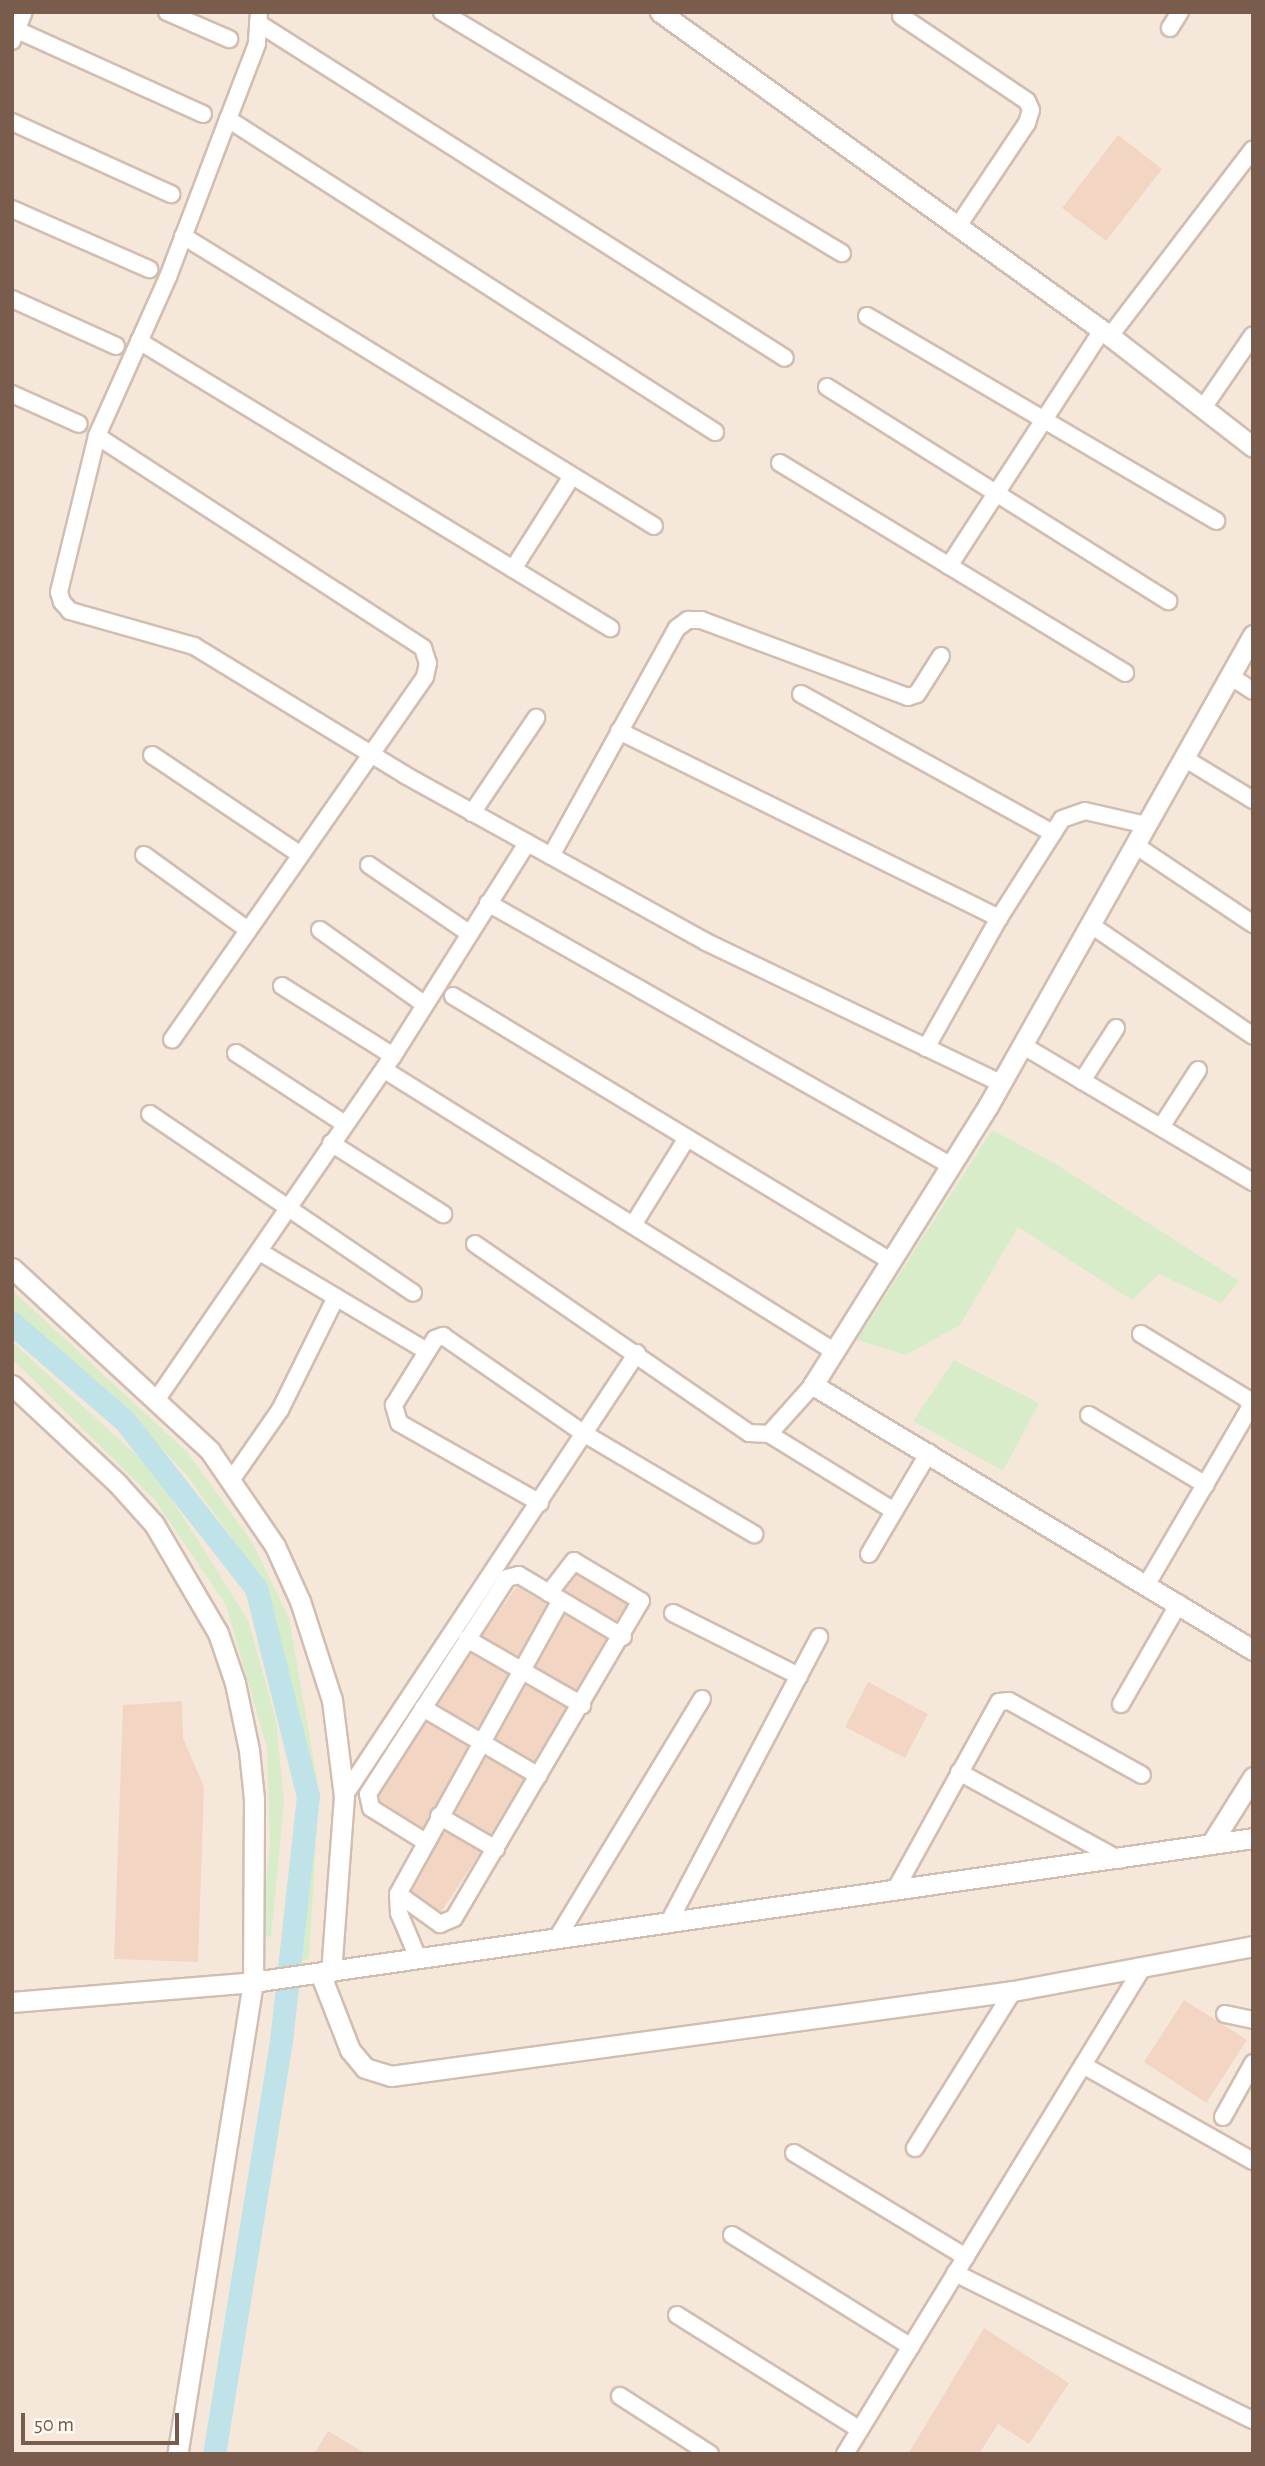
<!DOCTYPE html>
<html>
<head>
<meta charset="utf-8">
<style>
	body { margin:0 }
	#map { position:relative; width:1265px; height:2466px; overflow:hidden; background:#fdf6ec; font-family:"Alegreya Sans",sans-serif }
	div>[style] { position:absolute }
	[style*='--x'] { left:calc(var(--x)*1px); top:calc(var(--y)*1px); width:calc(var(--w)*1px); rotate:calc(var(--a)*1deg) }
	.residential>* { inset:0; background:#f5e8da }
	.green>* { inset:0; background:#d8ecc9 }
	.canal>* { height:23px; margin:-11.5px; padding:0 11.5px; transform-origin:11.5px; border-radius:11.5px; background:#bfe3e8 }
	.building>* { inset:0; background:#f3d5c3 }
	.roads { filter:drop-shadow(2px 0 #d1beb0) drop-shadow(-2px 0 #d1beb0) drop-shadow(0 2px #d1beb0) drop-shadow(0 -2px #d1beb0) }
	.minor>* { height:16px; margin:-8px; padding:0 8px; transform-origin:8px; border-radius:8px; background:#fff }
	.tertiary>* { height:19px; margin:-9.5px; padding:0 9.5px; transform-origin:9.5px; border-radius:9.5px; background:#fff }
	span { translate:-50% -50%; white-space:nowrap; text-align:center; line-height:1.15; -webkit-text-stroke:7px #fffaf3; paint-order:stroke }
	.frame { position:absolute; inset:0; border:14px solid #7a5c4d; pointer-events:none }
	.scale { position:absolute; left:21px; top:2413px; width:158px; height:32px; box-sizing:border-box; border:4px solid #7a5c4d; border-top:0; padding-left:9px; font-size:21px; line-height:24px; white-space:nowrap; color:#7a5c4d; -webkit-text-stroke:5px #fffaf3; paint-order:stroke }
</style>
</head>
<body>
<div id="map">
	<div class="residential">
		<i style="clip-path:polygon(12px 12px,1253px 12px,1253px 2454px,12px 2454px)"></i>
	</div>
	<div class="green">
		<i style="clip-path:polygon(992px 1130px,1054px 1163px,1239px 1281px,1221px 1303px,1159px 1274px,1132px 1300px,1018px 1227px,960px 1325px,906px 1355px,857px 1340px)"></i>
		<i style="clip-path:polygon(12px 1290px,187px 1452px,252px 1542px,289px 1618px,319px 1791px,309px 1959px,299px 1961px,313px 1790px,266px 1596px,240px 1549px,185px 1473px,130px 1416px,12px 1310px)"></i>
		<i style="clip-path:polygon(12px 1342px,154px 1471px,248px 1620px,276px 1720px,284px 1802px,271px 1937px,260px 1935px,270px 1845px,267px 1748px,226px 1605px,155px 1500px,12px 1359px)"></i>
		<i style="clip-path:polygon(954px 1360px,1039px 1403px,1003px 1471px,913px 1421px)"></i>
	</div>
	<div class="canal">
		<i style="--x:12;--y:1323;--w:150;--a:40.9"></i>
		<i style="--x:125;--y:1421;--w:212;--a:51.9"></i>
		<i style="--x:256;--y:1588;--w:214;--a:76"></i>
		<i style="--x:308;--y:1796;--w:246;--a:96.3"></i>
		<i style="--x:281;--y:2041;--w:418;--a:99.2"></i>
	</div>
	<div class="building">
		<i style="clip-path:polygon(1118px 135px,1162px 169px,1106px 241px,1062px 208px)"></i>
		<i style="clip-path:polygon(577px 1575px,627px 1605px,617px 1621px,565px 1590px)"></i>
		<i style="clip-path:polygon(517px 1586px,547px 1604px,518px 1656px,482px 1636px)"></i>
		<i style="clip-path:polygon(565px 1615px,606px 1639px,576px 1690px,536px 1667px)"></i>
		<i style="clip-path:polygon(471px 1653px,508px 1674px,478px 1728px,438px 1705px)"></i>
		<i style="clip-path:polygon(868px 1682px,928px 1714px,905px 1758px,845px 1727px)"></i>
		<i style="clip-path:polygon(526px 1685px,566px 1708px,534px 1761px,496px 1739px)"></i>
		<i style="clip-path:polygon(182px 1701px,183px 1738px,204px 1787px,198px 1962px,114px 1959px,123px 1705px)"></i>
		<i style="clip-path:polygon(427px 1722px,468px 1746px,423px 1828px,380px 1801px,379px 1796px)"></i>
		<i style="clip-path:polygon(486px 1757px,524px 1779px,491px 1834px,455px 1813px)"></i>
		<i style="clip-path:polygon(445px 1831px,481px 1852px,441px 1912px,412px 1891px)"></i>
		<i style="clip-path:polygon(1184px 2000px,1247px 2040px,1206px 2103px,1144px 2062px)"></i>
		<i style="clip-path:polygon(984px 2328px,1069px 2383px,1029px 2444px,998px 2424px,979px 2454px,908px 2454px)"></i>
		<i style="clip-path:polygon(328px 2431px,366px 2454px,314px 2454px)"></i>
	</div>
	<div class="roads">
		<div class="minor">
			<i style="--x:167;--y:12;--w:68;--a:23.5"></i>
			<i style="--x:259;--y:12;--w:32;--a:94"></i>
			<i style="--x:257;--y:44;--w:80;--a:111.1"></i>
			<i style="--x:228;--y:119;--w:169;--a:110.8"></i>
			<i style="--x:168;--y:277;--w:174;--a:114.1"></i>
			<i style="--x:97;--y:436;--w:161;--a:103.7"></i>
			<i style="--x:59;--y:592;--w:10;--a:73"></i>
			<i style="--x:62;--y:602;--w:12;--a:48"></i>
			<i style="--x:70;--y:611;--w:129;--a:15.8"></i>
			<i style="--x:194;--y:646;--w:247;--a:31.4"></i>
			<i style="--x:405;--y:775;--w:344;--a:29"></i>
			<i style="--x:706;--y:942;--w:326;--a:25.6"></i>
			<i style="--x:442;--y:12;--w:467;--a:31.1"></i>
			<i style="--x:901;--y:16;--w:152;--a:34"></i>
			<i style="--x:1027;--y:101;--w:10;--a:66"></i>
			<i style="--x:1031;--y:110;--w:14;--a:107"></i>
			<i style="--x:1027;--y:123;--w:124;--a:123.8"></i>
			<i style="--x:258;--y:23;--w:624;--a:32.44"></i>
			<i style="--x:1170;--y:28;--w:19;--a:-58"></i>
			<i style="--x:17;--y:30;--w:204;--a:24.3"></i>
			<i style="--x:12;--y:41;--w:31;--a:-68"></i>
			<i style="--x:228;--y:119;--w:579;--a:32.73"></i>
			<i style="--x:12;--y:122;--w:175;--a:24.4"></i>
			<i style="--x:12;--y:209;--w:150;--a:23.7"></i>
			<i style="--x:183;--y:236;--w:553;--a:31.62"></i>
			<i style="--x:12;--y:299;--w:114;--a:24.3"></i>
			<i style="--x:867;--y:316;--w:405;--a:30.4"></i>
			<i style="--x:1110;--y:336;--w:235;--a:-52.6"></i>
			<i style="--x:139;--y:341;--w:552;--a:31.36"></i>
			<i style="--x:827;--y:387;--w:403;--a:32.1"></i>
			<i style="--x:12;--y:394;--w:73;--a:24.1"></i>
			<i style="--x:1203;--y:408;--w:88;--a:-55.6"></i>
			<i style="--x:97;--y:436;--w:389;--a:33"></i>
			<i style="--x:423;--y:648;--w:16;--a:72"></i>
			<i style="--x:428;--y:663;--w:14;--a:102"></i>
			<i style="--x:425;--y:677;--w:442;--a:124.9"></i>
			<i style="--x:780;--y:463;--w:404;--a:31.3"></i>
			<i style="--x:949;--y:566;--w:281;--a:-57"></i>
			<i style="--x:513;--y:569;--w:110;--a:-57.6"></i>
			<i style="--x:1230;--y:676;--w:27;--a:33"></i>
			<i style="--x:801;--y:694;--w:288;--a:28.9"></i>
			<i style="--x:619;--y:731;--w:424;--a:26.2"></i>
			<i style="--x:152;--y:755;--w:179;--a:33.9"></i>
			<i style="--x:1184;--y:758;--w:81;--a:31.3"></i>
			<i style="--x:472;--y:813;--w:115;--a:-56"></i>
			<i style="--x:1135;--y:845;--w:142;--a:33.8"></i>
			<i style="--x:144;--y:855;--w:128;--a:35.8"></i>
			<i style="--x:551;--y:856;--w:260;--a:-61.1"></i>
			<i style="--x:677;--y:628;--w:14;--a:-36"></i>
			<i style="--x:688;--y:620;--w:13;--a:0"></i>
			<i style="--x:701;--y:620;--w:221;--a:20.4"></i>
			<i style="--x:908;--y:697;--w:9;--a:-18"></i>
			<i style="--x:917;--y:694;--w:45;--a:-57.7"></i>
			<i style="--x:369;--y:865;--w:121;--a:34.2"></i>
			<i style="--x:488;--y:903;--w:531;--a:29.56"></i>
			<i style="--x:1091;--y:925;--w:196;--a:34.4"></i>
			<i style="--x:320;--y:930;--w:128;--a:35.4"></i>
			<i style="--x:282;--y:986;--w:131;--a:32.2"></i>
			<i style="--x:453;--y:996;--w:510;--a:31.2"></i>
			<i style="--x:1022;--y:1045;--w:269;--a:30.7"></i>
			<i style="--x:926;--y:1048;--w:149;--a:-60.7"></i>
			<i style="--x:999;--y:918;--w:117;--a:-57.5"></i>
			<i style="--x:1062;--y:819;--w:24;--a:-19"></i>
			<i style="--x:1085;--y:811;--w:63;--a:12.9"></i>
			<i style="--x:236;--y:1053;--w:130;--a:33.1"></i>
			<i style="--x:391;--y:1074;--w:520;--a:32.04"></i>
			<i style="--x:1082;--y:1081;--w:63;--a:-57.3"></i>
			<i style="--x:150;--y:1114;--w:318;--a:34.2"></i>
			<i style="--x:1161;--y:1127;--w:68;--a:-57"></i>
			<i style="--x:331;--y:1143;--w:133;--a:32.4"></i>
			<i style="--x:633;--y:1225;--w:102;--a:-58.2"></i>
			<i style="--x:475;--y:1244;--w:333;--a:34.6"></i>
			<i style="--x:749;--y:1433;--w:20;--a:3"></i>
			<i style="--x:769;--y:1434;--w:66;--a:-48.1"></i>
			<i style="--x:260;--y:1252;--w:192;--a:30.7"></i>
			<i style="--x:1141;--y:1334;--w:123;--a:31.4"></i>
			<i style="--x:1246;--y:1398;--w:9;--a:58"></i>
			<i style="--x:1251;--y:1406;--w:206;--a:120.3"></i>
			<i style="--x:157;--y:1399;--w:416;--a:-55.5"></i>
			<i style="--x:393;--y:1056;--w:252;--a:-57.8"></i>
			<i style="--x:1089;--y:1415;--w:136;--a:30.9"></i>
			<i style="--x:769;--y:1434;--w:147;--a:31.6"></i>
			<i style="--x:232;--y:1479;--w:84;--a:-55.2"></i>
			<i style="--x:280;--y:1410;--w:126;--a:-63.6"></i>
			<i style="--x:540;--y:1503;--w:162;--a:-150.4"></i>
			<i style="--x:399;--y:1423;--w:19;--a:-106"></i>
			<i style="--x:394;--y:1405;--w:78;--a:-58.2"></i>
			<i style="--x:435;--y:1339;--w:9;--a:-21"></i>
			<i style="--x:443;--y:1336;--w:170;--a:34.7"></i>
			<i style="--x:583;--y:1433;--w:199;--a:30.6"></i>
			<i style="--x:869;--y:1554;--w:118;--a:-59.5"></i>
			<i style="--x:673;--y:1613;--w:141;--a:26.6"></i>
			<i style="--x:467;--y:1639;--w:133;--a:29.9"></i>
			<i style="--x:1121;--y:1704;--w:116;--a:-60.1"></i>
			<i style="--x:423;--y:1708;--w:134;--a:30.4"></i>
			<i style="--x:959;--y:1772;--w:183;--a:28.7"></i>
			<i style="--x:344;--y:1796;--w:531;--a:-56.52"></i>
			<i style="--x:439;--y:1816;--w:66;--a:30.1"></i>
			<i style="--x:424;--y:1841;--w:62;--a:-148.1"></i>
			<i style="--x:371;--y:1808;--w:14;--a:-102"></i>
			<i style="--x:368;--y:1794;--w:257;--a:-57.2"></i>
			<i style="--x:507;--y:1578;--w:12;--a:-14"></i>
			<i style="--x:519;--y:1575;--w:121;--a:30.8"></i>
			<i style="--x:894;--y:1892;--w:217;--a:-61.1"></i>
			<i style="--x:999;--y:1702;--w:10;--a:-6"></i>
			<i style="--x:1009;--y:1701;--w:152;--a:29.1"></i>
			<i style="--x:398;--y:1894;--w:52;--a:35.5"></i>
			<i style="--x:440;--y:1924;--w:15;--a:-23"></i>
			<i style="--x:454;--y:1918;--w:368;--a:-59.5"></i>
			<i style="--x:641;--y:1601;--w:78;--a:-149.2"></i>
			<i style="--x:574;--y:1561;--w:41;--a:128"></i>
			<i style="--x:670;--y:1920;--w:320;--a:-62.2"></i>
			<i style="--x:559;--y:1935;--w:276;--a:-58.8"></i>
			<i style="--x:418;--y:1958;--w:49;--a:-112.9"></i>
			<i style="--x:399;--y:1913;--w:19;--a:-93"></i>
			<i style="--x:398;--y:1894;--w:336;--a:-61"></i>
			<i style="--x:1225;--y:2014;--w:29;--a:12"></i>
			<i style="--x:1083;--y:2065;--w:195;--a:29.5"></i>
			<i style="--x:1223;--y:2117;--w:62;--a:-60.9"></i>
			<i style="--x:915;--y:2148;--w:185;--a:-58"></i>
			<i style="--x:794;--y:2153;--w:201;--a:31.2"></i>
			<i style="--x:732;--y:2235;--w:211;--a:32"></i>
			<i style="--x:955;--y:2273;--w:332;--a:26.3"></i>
			<i style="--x:677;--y:2315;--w:216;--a:32.1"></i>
			<i style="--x:620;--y:2396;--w:107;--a:32.8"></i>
			<i style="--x:845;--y:2454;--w:571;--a:-58.54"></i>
		</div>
		<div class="tertiary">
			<i style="--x:660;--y:12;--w:555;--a:35.75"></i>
			<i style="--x:1110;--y:336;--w:181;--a:37.8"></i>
			<i style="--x:1253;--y:635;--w:540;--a:119.36"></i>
			<i style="--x:988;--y:1106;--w:329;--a:122.1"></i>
			<i style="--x:813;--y:1385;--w:514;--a:31.06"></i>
			<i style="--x:12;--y:1268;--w:270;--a:42.7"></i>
			<i style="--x:210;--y:1451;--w:115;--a:55.6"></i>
			<i style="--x:275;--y:1546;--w:60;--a:65.6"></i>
			<i style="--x:300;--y:1601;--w:104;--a:72.1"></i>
			<i style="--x:332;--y:1700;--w:97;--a:82.9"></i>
			<i style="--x:344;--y:1796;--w:176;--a:94.2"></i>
			<i style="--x:12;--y:1385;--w:144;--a:43"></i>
			<i style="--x:117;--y:1483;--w:55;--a:47.9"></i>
			<i style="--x:154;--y:1524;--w:126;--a:59.6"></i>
			<i style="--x:218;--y:1633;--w:53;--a:71.2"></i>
			<i style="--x:235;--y:1683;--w:68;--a:78.2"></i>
			<i style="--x:249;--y:1750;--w:49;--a:84.2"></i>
			<i style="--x:254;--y:1799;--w:183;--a:90.3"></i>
			<i style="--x:253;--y:1982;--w:478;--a:99.1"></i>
			<i style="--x:1211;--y:1844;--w:79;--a:-57.9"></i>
			<i style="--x:320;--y:1973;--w:83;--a:68.7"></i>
			<i style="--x:350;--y:2050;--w:23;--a:50"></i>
			<i style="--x:365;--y:2068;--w:27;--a:17"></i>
			<i style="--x:391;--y:2076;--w:628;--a:-7.78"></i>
			<i style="--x:1013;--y:1991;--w:244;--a:-10.6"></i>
			<i style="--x:12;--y:2002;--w:242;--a:-4.7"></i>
			<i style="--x:253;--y:1982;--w:1010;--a:-8.19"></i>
		</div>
	</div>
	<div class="frame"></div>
	<div class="scale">50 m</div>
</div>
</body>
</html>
